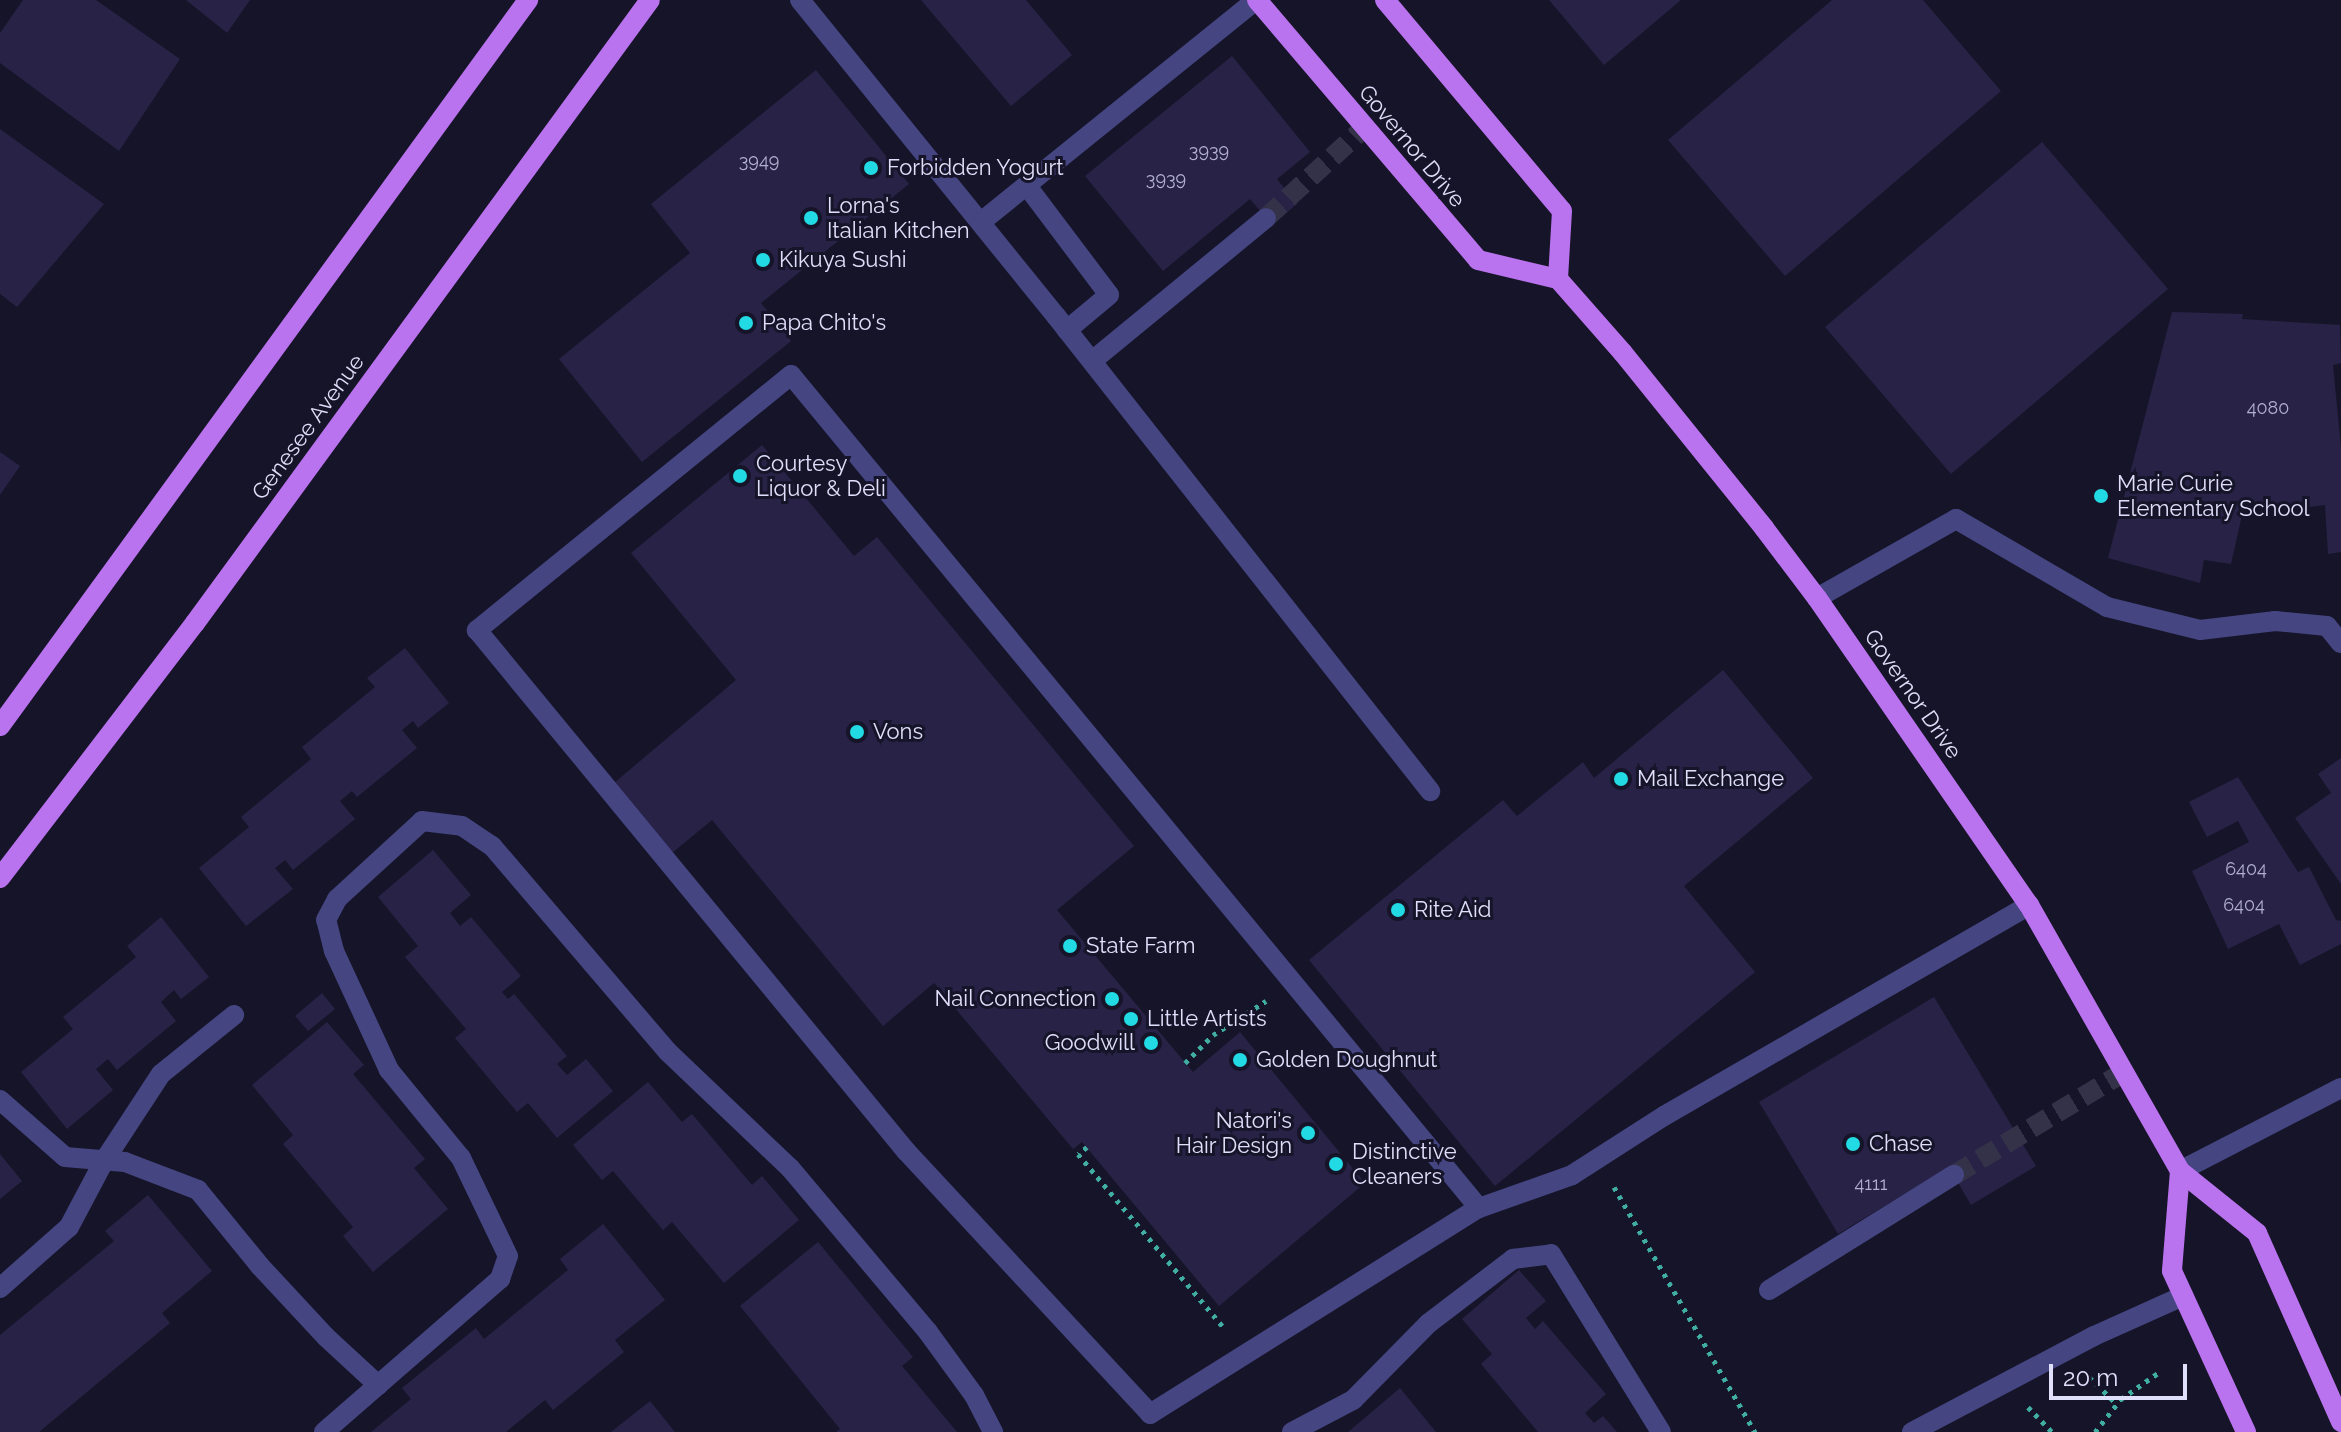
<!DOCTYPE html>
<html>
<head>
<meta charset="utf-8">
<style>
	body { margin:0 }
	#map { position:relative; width:2341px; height:1432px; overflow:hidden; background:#161428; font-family:Raleway,sans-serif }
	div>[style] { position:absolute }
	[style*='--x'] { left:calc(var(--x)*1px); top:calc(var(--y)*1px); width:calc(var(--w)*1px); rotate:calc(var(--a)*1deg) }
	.building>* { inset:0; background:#282247 }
	.minor-tunnel>* { height:20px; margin-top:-10px; transform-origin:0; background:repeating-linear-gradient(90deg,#343248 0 20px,transparent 0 30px) }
	.path>* { height:5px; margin-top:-2.5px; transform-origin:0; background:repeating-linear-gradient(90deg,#40aea2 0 4px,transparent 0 10px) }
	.minor>* { height:20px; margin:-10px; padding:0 10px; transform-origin:10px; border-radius:10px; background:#444581 }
	.major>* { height:20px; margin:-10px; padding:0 10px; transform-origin:10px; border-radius:10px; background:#ba73ee }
	.dots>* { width:22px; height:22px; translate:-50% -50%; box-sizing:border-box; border:4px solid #161428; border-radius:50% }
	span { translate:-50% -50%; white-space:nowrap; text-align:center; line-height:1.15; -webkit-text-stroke:6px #161428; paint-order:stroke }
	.number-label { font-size:18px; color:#b2b0ce }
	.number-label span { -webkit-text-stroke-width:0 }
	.street-label { font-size:22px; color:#e0dffb }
	.poi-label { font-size:22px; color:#e0dffb }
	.left { translate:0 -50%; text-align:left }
	.right { translate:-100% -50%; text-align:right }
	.scale { position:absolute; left:2049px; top:1364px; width:138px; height:36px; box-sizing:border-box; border:4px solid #e0dffb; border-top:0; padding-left:10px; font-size:24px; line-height:28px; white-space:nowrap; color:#e0dffb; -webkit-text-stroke:6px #161428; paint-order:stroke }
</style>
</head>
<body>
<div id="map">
	<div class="building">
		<i style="clip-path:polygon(23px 0,96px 0,180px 59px,119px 151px,0 63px,0 33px)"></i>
		<i style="clip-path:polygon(186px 0,250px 0,227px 33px)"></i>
		<i style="clip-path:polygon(921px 0,1026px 0,1072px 55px,1011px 106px)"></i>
		<i style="clip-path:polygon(1549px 0,1681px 0,1604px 65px)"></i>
		<i style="clip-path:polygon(1832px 0,1923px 0,2001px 91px,1785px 276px,1668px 140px)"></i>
		<i style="clip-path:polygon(1232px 56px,1310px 152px,1277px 179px,1297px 204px,1272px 225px,1250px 199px,1163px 271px,1085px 176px)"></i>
		<i style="clip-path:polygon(816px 70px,909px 184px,761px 303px,791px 341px,642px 462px,559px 359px,690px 253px,651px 204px)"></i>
		<i style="clip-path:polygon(0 129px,104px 204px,17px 307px,0 294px)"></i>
		<i style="clip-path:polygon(2042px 142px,2168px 289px,1951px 474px,1825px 327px)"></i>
		<i style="clip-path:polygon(2172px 312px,2243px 314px,2242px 319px,2340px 325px,2341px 363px,2333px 365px,2341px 447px,2341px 552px,2328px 554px,2325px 505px,2287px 510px,2245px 502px,2231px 564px,2204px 560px,2200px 583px,2108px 558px)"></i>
		<i style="clip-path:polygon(762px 445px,854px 556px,877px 537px,1134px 846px,1057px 910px,1193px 1072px,1240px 1032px,1365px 1183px,1219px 1306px,1082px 1142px,1073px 1149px,934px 983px,883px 1026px,712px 820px,672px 853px,614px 783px,736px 680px,631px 553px)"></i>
		<i style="clip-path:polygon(0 452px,20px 466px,0 495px)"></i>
		<i style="clip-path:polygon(405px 648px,449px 703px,418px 728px,413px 721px,402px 730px,417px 748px,357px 797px,352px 791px,340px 801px,355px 819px,293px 870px,285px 860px,275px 868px,293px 889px,246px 926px,199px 868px,249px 827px,241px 817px,311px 759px,302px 747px,375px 687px,367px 678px)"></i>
		<i style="clip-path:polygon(1723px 670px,1813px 778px,1684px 886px,1755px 972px,1495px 1186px,1309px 960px,1503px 800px,1517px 816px,1583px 762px,1594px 778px)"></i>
		<i style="clip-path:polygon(2341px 758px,2341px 884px,2295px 818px,2331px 793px,2318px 774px)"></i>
		<i style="clip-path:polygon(2238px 777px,2298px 872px,2309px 867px,2336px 920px,2341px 921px,2341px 944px,2300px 965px,2279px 924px,2228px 949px,2192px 871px,2249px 842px,2238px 821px,2207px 837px,2189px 802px)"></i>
		<i style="clip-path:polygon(433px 850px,471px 895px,450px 913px,460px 926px,471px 917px,521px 976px,502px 992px,508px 999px,514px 994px,567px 1056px,557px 1064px,567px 1075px,586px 1059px,613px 1091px,557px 1138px,528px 1103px,517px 1112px,455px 1038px,466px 1029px,405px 957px,418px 946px,378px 897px)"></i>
		<i style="clip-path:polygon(161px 917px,209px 977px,181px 999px,174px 990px,161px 1002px,176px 1021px,117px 1070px,108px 1059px,96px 1069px,113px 1090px,67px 1129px,21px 1072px,73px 1029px,63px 1017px,136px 957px,127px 946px)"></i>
		<i style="clip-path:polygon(322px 993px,335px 1009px,308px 1031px,295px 1016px)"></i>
		<i style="clip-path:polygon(1934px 997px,2036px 1166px,1971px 1205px,1949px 1167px,1838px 1234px,1759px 1102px)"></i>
		<i style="clip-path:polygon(327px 1022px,364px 1065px,353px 1074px,425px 1159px,414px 1168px,448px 1209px,373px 1272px,343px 1236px,353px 1227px,283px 1144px,293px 1135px,252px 1085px)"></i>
		<i style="clip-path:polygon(648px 1082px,682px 1122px,692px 1114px,752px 1185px,762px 1176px,799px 1220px,724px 1283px,672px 1222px,663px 1230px,613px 1171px,602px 1180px,573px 1145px)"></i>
		<i style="clip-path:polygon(0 1154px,22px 1181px,0 1199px)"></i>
		<i style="clip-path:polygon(148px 1195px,212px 1271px,162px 1313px,170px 1323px,39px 1432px,0 1432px,0 1335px,114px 1241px,105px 1231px)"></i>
		<i style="clip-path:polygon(603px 1224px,665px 1300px,615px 1340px,624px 1352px,553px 1410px,545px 1400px,506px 1432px,371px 1432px,411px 1399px,402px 1388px,476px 1328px,484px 1339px,568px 1270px,560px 1259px)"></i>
		<i style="clip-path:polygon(818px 1242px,913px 1357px,902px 1366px,957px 1432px,836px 1432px,840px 1429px,740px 1306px)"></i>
		<i style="clip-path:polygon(1519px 1270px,1546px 1301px,1526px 1318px,1535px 1329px,1543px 1321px,1606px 1394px,1585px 1413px,1594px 1423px,1603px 1416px,1617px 1432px,1538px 1432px,1481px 1364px,1492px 1354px,1462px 1319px)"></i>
		<i style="clip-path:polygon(1400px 1388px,1436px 1432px,1348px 1432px)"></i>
		<i style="clip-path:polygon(650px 1401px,675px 1432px,611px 1432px)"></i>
	</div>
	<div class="minor-tunnel">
		<i style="--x:1266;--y:218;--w:134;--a:-42.6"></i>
		<i style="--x:1954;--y:1175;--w:199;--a:-31.2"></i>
	</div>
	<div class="path">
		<i style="--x:1185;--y:1063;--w:40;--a:-45"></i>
		<i style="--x:1213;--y:1035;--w:63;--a:-32.7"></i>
		<i style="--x:1087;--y:1147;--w:11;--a:142"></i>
		<i style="--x:1078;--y:1154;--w:229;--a:50"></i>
		<i style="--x:1614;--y:1187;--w:283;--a:60.1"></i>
		<i style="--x:2089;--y:1377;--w:39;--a:44"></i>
		<i style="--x:2028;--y:1407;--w:35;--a:46"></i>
		<i style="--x:2095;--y:1432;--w:42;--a:-51.8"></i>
		<i style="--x:2121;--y:1399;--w:45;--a:-35.1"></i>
	</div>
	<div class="minor">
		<i style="--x:800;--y:0;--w:407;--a:51"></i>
		<i style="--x:1056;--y:316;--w:605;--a:51.78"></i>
		<i style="--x:1027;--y:186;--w:136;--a:53"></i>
		<i style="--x:1109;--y:295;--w:55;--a:140.2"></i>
		<i style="--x:981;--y:222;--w:353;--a:-38.9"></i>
		<i style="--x:1092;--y:361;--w:225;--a:-39.4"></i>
		<i style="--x:1817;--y:598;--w:160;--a:-29.6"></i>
		<i style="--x:1956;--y:519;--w:175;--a:30.2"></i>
		<i style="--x:2107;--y:607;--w:96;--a:13.9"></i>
		<i style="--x:2200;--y:630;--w:76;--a:-6.8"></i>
		<i style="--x:2275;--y:621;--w:52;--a:5.5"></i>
		<i style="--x:2327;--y:626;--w:22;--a:51"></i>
		<i style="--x:0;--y:1100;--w:86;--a:41.2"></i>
		<i style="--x:65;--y:1157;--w:60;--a:4.8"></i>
		<i style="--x:125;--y:1162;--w:78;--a:21"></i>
		<i style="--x:198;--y:1190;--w:98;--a:50.8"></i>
		<i style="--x:260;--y:1266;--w:97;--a:47.1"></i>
		<i style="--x:326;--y:1337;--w:71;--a:42.7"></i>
		<i style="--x:378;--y:1385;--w:162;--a:-41"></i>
		<i style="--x:500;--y:1279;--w:24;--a:-71"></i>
		<i style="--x:508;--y:1256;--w:109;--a:-115.6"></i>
		<i style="--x:461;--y:1158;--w:114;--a:-129.3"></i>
		<i style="--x:389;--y:1070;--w:131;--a:-114.8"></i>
		<i style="--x:334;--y:951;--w:32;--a:-104"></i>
		<i style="--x:326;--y:920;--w:24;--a:-62"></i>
		<i style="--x:337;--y:899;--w:115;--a:-42.5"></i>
		<i style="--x:422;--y:821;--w:40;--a:7.1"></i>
		<i style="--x:462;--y:826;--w:36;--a:34"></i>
		<i style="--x:492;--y:846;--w:270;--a:49.5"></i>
		<i style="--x:667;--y:1051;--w:170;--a:43.6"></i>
		<i style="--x:790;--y:1168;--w:214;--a:49.9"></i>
		<i style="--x:928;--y:1332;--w:78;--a:53.9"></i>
		<i style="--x:974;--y:1395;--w:42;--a:62.8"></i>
		<i style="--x:2180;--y:1171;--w:181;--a:-27.3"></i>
		<i style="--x:1479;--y:1208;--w:1080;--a:-129.55"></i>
		<i style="--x:791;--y:375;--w:405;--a:140.9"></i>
		<i style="--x:477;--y:630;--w:675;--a:50.53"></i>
		<i style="--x:906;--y:1151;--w:359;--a:47.1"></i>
		<i style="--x:1150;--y:1414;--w:388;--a:-32.1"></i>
		<i style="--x:1479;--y:1208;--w:99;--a:-19.5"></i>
		<i style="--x:1572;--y:1175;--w:109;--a:-32.7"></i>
		<i style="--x:1664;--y:1116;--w:422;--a:-30"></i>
		<i style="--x:0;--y:1288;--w:92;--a:-41.5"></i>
		<i style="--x:69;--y:1227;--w:75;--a:-62.1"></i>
		<i style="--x:104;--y:1161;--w:104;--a:-56.8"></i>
		<i style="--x:161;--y:1074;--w:94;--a:-38.9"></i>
		<i style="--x:1769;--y:1290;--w:218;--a:-31.9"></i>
		<i style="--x:324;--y:1432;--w:72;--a:-41"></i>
		<i style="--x:1292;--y:1432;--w:69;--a:-27.7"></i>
		<i style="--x:1353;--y:1400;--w:108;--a:-45.4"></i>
		<i style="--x:1429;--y:1323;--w:106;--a:-37.3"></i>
		<i style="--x:1513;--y:1259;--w:38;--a:-7"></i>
		<i style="--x:1551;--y:1254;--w:209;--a:58.3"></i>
		<i style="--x:1912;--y:1432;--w:206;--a:-27.8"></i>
		<i style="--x:2094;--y:1336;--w:98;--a:-24.2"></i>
	</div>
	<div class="major">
		<i style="--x:1257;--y:0;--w:341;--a:49.6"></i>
		<i style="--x:1478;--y:260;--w:82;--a:13.4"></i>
		<i style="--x:1558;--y:279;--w:98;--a:48.7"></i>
		<i style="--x:1623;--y:353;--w:225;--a:51.1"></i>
		<i style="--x:1764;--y:528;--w:88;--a:52.9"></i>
		<i style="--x:1817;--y:598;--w:373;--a:55.4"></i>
		<i style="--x:2029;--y:905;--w:306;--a:60.4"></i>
		<i style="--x:2180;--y:1171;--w:99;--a:38.8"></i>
		<i style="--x:2257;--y:1233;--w:207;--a:66"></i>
		<i style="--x:1385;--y:0;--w:275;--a:50"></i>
		<i style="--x:1562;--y:211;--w:68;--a:93.4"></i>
		<i style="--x:0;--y:726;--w:898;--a:-53.97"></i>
		<i style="--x:0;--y:878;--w:321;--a:-52.6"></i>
		<i style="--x:195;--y:623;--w:771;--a:-53.86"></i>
		<i style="--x:2180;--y:1171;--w:100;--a:94.6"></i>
		<i style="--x:2172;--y:1271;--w:177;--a:65.3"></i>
	</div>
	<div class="dots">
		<i style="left:871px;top:168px;background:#22dae4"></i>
		<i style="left:811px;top:218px;background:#22dae4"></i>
		<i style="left:763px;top:260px;background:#22dae4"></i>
		<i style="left:746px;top:323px;background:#22dae4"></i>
		<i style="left:740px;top:476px;background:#22dae4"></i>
		<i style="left:2101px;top:496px;background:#22dae4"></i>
		<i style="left:857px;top:732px;background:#22dae4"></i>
		<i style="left:1621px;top:779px;background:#22dae4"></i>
		<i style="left:1398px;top:910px;background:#22dae4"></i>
		<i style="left:1070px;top:946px;background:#22dae4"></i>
		<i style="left:1112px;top:999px;background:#22dae4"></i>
		<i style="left:1131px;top:1019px;background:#22dae4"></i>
		<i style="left:1151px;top:1043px;background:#22dae4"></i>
		<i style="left:1240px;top:1060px;background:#22dae4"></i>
		<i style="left:1308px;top:1133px;background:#22dae4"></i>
		<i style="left:1853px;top:1144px;background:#22dae4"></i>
		<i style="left:1336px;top:1164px;background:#22dae4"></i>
	</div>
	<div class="number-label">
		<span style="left:1209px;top:151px">3939</span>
		<span style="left:759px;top:161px">3949</span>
		<span style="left:1166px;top:179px">3939</span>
		<span style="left:2268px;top:408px">4080</span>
		<span style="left:2246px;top:869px">6404</span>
		<span style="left:2244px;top:905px">6404</span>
		<span style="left:1871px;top:1184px">4111</span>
	</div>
	<div class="street-label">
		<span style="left:1412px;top:146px;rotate:50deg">Governor Drive</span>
		<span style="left:308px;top:427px;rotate:-54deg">Genesee Avenue</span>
		<span style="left:1913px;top:694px;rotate:55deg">Governor Drive</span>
	</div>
	<div class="poi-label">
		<span class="left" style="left:887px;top:168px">Forbidden Yogurt</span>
		<span class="left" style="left:827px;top:218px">Lorna's<br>Italian Kitchen</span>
		<span class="left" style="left:779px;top:260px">Kikuya Sushi</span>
		<span class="left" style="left:762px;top:323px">Papa Chito's</span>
		<span class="left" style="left:756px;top:476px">Courtesy<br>Liquor &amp; Deli</span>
		<span class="left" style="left:2117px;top:496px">Marie Curie<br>Elementary School</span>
		<span class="left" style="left:873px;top:732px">Vons</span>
		<span class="left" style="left:1637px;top:779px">Mail Exchange</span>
		<span class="left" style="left:1414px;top:910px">Rite Aid</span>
		<span class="left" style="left:1086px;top:946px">State Farm</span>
		<span class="right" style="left:1096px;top:999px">Nail Connection</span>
		<span class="left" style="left:1147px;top:1019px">Little Artists</span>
		<span class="right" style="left:1135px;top:1043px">Goodwill</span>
		<span class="left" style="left:1256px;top:1060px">Golden Doughnut</span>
		<span class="right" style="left:1292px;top:1133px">Natori's<br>Hair Design</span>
		<span class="left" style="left:1869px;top:1144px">Chase</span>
		<span class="left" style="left:1352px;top:1164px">Distinctive<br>Cleaners</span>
	</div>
	<div class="scale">20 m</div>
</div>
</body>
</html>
